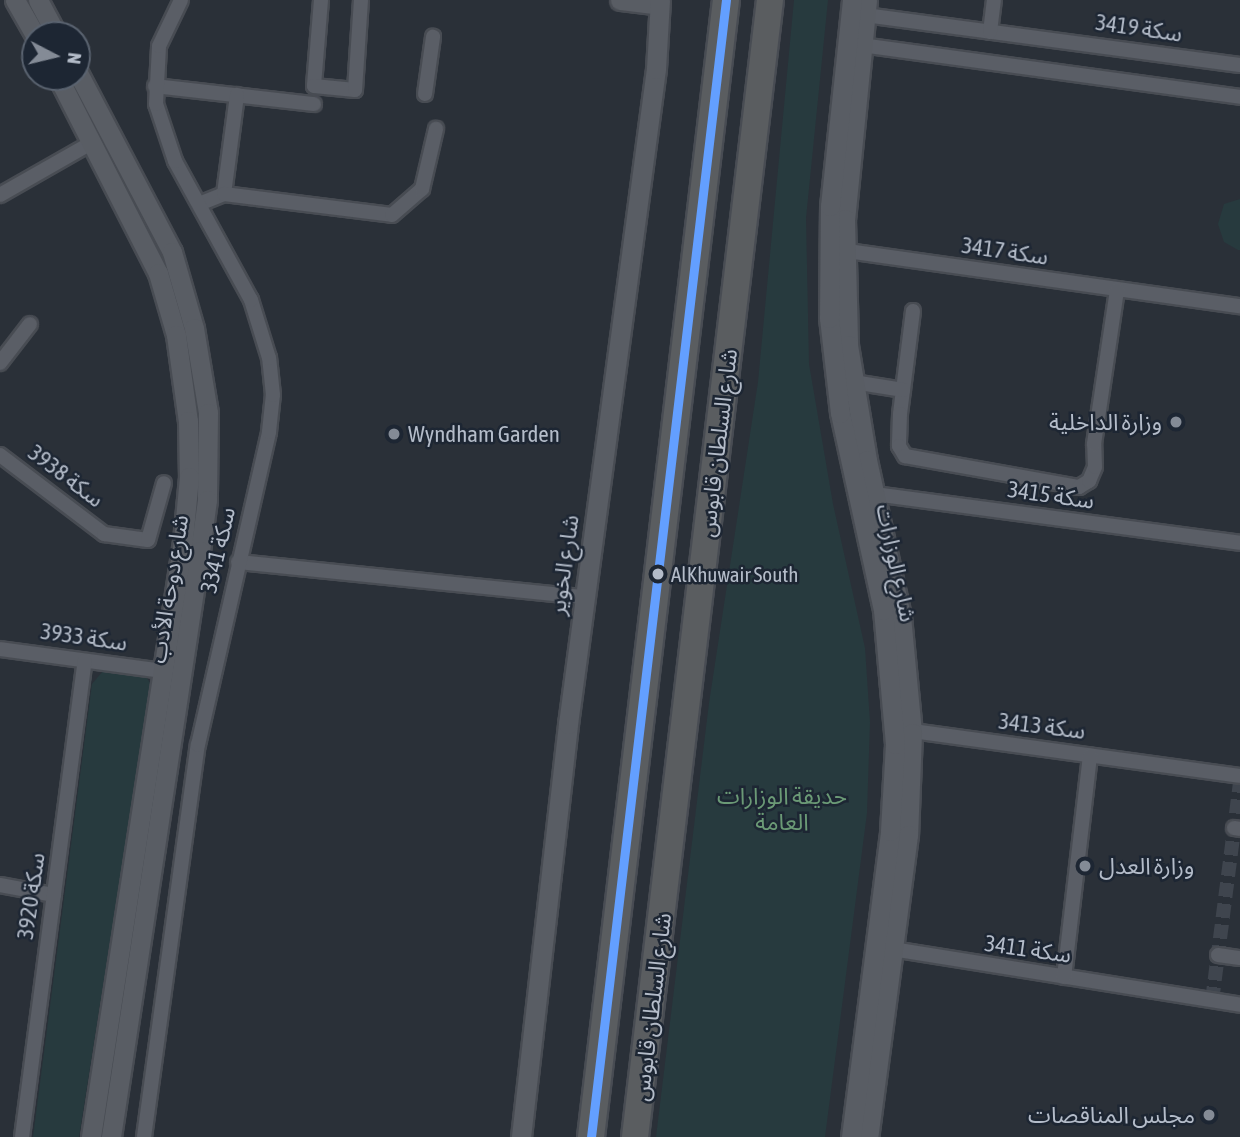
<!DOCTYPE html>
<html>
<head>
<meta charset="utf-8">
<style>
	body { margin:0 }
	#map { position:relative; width:1240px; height:1137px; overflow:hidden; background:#2a3038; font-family:"Asap Condensed","Noto Sans Arabic",sans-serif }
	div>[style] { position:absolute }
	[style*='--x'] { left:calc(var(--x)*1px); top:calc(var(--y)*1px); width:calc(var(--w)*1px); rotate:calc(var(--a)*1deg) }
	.green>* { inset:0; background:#273a3e }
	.street-tunnel>* { height:14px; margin-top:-7px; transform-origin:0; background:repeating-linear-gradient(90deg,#3f454e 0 14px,transparent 0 21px) }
	.roads { filter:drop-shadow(2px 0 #484c53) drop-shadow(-2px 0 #484c53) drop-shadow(0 2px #484c53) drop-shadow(0 -2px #484c53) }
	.street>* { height:14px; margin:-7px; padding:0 7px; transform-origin:7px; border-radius:7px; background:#5a5e66 }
	.secondary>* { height:19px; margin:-9.5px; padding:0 9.5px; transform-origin:9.5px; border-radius:9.5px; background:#595d64 }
	.highway>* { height:26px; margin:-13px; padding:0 13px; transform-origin:13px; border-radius:13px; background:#5a5d60 }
	.bus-1>* { height:9px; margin:-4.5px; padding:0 4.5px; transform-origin:4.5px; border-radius:4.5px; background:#639fff }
	.dots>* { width:19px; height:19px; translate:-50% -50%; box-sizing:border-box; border:4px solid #1d2633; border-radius:50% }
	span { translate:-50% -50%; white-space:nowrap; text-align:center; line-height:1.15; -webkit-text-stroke:5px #1d2633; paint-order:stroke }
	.bus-label { font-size:21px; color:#b4bcc9 }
	.left { translate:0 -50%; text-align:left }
	.street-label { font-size:23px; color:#b4bcc9 }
	.poi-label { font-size:23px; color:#b4bcc9 }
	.right { translate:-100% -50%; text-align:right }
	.park-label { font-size:23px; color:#6b9a76 }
	.north { position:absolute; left:21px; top:21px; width:70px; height:70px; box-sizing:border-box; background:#1d2633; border:2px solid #59626f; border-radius:50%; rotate:97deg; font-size:19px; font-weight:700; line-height:28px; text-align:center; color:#b4bcc9 }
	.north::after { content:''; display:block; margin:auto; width:24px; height:32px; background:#848b96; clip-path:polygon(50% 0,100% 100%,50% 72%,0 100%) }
</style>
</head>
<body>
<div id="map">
	<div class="green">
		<i style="clip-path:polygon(794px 0,828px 0,806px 218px,809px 364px,833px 504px,865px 648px,870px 722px,867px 813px,825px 1137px,656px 1137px,709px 703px,758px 382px)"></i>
		<i style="clip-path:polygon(1240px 199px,1240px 250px,1238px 250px,1224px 242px,1218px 224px,1224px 204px)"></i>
		<i style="clip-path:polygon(103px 671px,146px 677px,151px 684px,79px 1137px,33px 1137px,92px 684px)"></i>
	</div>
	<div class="street-tunnel">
		<i style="--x:1212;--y:1001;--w:222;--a:-82.7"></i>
	</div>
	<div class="roads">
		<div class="street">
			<i style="--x:321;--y:0;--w:86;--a:94.7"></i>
			<i style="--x:314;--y:86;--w:41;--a:5.6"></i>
			<i style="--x:355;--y:90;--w:90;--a:-86.2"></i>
			<i style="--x:865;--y:15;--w:378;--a:7.6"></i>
			<i style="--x:990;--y:32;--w:32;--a:-83"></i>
			<i style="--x:854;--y:44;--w:390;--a:7.8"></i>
			<i style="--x:155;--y:86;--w:160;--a:6.5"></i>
			<i style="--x:425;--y:94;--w:58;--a:-82"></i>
			<i style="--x:224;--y:194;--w:100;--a:-82.5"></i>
			<i style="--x:0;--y:195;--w:107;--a:-29.7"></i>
			<i style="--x:199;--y:204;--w:27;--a:-22"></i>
			<i style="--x:224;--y:194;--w:169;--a:7.1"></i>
			<i style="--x:392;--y:215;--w:40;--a:-41"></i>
			<i style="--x:422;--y:189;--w:62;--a:-76.9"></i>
			<i style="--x:840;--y:250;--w:404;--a:8"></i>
			<i style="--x:913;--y:311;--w:104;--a:97.2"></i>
			<i style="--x:900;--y:414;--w:32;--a:92"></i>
			<i style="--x:899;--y:446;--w:12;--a:59"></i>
			<i style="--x:905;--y:456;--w:177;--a:10.1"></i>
			<i style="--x:1079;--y:487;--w:12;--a:-31"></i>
			<i style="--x:1089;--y:481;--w:15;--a:-67"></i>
			<i style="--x:1095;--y:467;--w:23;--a:-92"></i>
			<i style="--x:1094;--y:444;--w:156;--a:-81.5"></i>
			<i style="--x:0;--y:363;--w:49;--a:-52.4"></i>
			<i style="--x:847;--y:381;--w:57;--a:9.1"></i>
			<i style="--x:0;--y:455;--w:131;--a:37.2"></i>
			<i style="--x:104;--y:534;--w:44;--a:7.8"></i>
			<i style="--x:148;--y:540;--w:59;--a:-74.3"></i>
			<i style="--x:867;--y:493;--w:376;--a:7.6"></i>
			<i style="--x:238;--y:562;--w:348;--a:5.8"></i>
			<i style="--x:0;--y:649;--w:163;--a:7.7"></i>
			<i style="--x:905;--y:730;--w:338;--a:7.8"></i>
			<i style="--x:1234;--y:828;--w:6;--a:9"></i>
			<i style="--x:0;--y:885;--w:55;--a:10.5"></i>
			<i style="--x:886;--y:948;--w:359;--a:9.1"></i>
			<i style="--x:1218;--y:955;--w:22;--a:8"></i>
			<i style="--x:1064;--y:977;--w:223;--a:-83.3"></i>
			<i style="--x:22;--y:1137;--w:480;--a:-82.5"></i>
			<i style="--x:144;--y:1137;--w:396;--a:-82.2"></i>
			<i style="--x:198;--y:745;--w:321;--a:-77.2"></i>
			<i style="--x:269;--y:432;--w:37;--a:-84"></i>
			<i style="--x:273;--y:395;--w:37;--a:-96"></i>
			<i style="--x:269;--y:358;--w:61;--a:-107.2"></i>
			<i style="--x:251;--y:300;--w:158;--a:-118.7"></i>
			<i style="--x:175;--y:161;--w:60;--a:-108.4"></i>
			<i style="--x:156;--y:104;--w:58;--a:-87"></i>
			<i style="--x:159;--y:46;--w:51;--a:-64.4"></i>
		</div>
		<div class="secondary">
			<i style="--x:15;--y:0;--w:40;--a:60.3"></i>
			<i style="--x:38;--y:0;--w:40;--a:62"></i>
			<i style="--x:620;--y:0;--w:39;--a:7"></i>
			<i style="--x:867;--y:0;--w:220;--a:95.7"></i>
			<i style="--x:845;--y:219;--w:126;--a:88.6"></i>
			<i style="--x:848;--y:345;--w:117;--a:80.6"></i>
			<i style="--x:867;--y:460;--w:160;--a:77.7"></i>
			<i style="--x:901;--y:616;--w:118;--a:84.6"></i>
			<i style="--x:912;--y:733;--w:102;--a:92.2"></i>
			<i style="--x:908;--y:835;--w:305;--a:97.5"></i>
			<i style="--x:77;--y:71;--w:204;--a:62.3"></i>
			<i style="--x:172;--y:252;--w:79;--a:73.9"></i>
			<i style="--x:194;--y:328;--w:86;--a:80.6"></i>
			<i style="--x:208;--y:413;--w:87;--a:90.7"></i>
			<i style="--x:207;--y:500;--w:51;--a:97.8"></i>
			<i style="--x:200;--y:551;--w:593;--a:98.64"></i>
			<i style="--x:58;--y:77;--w:220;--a:63"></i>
			<i style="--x:158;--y:273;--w:65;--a:73.8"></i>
			<i style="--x:176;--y:335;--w:87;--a:82.1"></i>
			<i style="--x:188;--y:421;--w:56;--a:89"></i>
			<i style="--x:189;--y:477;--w:64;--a:95.4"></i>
			<i style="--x:183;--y:541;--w:603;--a:98.78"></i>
			<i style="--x:521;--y:1137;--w:416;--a:-83.5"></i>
			<i style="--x:568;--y:724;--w:661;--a:-82.35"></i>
			<i style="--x:656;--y:69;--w:69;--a:-86.7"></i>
			<i style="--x:851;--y:1137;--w:308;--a:-82.7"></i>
			<i style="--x:890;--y:831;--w:87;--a:-86.7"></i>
			<i style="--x:895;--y:744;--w:135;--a:-95.1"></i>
			<i style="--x:883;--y:610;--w:202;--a:-102.3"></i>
			<i style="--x:840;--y:413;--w:96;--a:-96.6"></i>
			<i style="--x:829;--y:318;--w:112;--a:-89.5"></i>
			<i style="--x:830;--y:206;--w:207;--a:-83.9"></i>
		</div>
		<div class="highway">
			<i style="--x:591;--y:1137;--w:1145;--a:-83.23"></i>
			<i style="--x:635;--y:1137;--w:1145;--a:-83.23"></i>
		</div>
	</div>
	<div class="bus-1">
		<i style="--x:591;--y:1137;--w:1145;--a:-83.23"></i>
	</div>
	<div class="dots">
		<i style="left:1176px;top:422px;background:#848b96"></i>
		<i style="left:394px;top:434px;background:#848b96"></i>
		<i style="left:658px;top:574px;background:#b4bcc9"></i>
		<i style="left:1085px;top:866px;background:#848b96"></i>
		<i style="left:1209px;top:1115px;background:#848b96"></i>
	</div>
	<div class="bus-label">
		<span class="left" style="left:671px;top:574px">AlKhuwair South</span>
	</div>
	<div class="street-label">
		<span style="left:1139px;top:28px;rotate:8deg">سكة 3419</span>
		<span style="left:1005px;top:251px;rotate:8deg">سكة 3417</span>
		<span style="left:718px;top:443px;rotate:-83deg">شارع السلطان قابوس</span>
		<span style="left:66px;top:476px;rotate:37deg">سكة 3938</span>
		<span style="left:1051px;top:495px;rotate:8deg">سكة 3415</span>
		<span style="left:218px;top:550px;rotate:-77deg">سكة 3341</span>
		<span style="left:896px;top:563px;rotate:78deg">شارع الوزارات</span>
		<span style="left:564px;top:565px;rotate:-82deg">شارع الخوير</span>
		<span style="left:169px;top:589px;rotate:-81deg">شارع دوحة الأدب</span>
		<span style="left:84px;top:637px;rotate:8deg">سكة 3933</span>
		<span style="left:1042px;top:726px;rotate:7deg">سكة 3413</span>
		<span style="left:31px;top:896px;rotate:-82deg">سكة 3920</span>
		<span style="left:1028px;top:949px;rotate:8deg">سكة 3411</span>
		<span style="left:652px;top:1007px;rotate:-83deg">شارع السلطان قابوس</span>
	</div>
	<div class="poi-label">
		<span class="right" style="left:1162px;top:422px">وزارة الداخلية</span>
		<span class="left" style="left:408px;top:434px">Wyndham Garden</span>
		<span class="left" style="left:1099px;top:866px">وزارة العدل</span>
		<span class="right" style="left:1195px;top:1115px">مجلس المناقصات</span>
	</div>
	<div class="park-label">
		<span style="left:782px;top:809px">حديقة الوزارات<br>العامة</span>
	</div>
	<div class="north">N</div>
</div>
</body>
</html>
